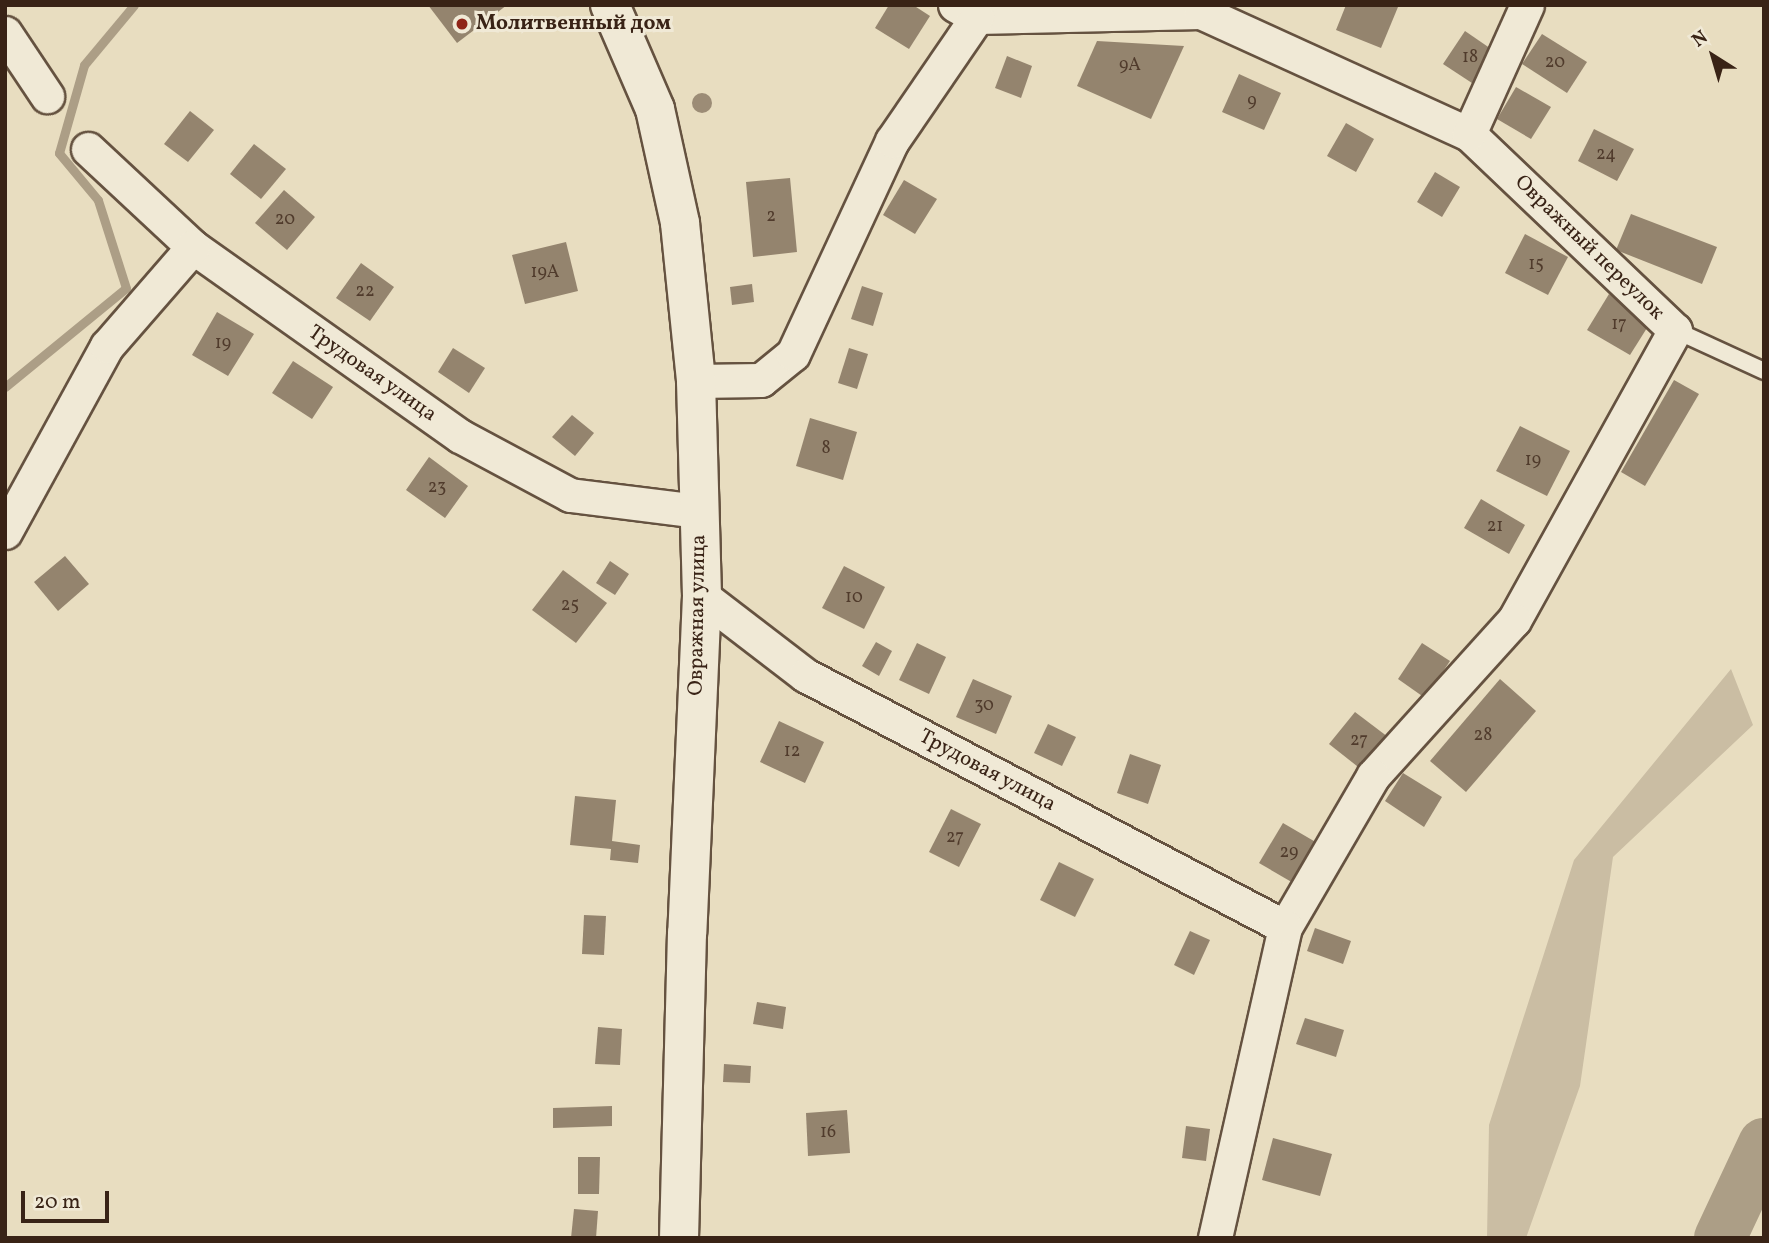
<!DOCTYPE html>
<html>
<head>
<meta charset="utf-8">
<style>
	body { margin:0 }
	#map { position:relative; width:1769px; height:1243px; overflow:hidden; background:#e8ddc0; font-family:Vollkorn,serif }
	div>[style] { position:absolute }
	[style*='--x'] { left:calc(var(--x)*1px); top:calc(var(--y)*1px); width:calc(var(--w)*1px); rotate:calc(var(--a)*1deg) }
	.green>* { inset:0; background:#cabda3 }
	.stream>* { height:9px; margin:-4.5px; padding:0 4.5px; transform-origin:4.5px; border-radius:4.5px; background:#ac9e86 }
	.river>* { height:52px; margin:-26px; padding:0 26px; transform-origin:26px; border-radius:26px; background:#ac9e86 }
	.building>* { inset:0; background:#94846e }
	.roads { filter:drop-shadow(2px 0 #655240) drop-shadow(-2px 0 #655240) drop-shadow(0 2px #655240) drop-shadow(0 -2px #655240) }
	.lane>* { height:16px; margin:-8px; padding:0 8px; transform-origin:8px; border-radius:8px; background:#f0e9d6 }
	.street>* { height:33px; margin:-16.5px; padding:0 16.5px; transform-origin:16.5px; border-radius:16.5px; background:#f0e9d6 }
	.secondary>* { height:38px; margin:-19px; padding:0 19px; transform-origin:19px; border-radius:19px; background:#f0e9d6 }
	.trees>* { width:20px; height:20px; margin:-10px; border-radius:50%; background:#9c8c76 }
	.dots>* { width:19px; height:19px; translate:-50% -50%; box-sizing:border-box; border:4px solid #f0e9d6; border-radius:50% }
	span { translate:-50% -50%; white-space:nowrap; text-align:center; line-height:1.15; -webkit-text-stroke:6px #f0e9d6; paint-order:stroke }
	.number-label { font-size:18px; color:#503b2c }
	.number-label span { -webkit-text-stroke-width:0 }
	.poi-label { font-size:21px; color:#392316; font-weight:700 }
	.left { translate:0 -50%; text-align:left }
	.street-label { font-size:21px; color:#392316 }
	.frame { position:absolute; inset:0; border:7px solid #392316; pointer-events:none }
	.north { position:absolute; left:1678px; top:21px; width:70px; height:70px; -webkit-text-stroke:5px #f0e9d6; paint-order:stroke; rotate:323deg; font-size:19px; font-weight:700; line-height:28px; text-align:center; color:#392316 }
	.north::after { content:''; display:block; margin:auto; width:24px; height:32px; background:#392316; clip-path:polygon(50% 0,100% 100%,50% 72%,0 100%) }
	.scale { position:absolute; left:21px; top:1191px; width:88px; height:32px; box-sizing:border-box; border:4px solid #392316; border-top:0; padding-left:9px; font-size:21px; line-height:24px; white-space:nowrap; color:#392316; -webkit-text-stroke:5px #f0e9d6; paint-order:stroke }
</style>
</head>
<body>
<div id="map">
	<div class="green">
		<i style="clip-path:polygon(1731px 669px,1753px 725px,1613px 857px,1580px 1086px,1526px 1238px,1487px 1238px,1489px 1125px,1574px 860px)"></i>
	</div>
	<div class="stream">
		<i style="--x:5;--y:387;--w:156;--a:-39.3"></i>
		<i style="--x:126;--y:288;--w:92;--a:-107.7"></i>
		<i style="--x:98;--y:200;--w:61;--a:-129.7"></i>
		<i style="--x:59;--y:153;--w:91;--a:-74.1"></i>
		<i style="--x:84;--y:65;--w:78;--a:-50.2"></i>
	</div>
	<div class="river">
		<i style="--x:1720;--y:1238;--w:104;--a:-64.9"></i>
	</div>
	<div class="building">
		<i style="clip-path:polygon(428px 5px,507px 5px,457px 43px)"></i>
		<i style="clip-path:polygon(889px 5px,913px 5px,930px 16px,909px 49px,875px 28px)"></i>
		<i style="clip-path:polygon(1346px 5px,1398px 7px,1381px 48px,1336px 30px)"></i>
		<i style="clip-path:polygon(1465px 31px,1497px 53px,1475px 85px,1443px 64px)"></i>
		<i style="clip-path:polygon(1542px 34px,1587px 62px,1567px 93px,1522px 64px)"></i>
		<i style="clip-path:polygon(1097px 41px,1184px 46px,1151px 119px,1077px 86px)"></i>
		<i style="clip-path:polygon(1007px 56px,1032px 66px,1021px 98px,995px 88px)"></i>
		<i style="clip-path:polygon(1239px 74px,1281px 93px,1264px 130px,1222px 112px)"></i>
		<i style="clip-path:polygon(1516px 87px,1551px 107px,1531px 139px,1497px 119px)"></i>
		<i style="clip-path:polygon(190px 111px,214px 130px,188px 162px,164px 144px)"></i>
		<i style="clip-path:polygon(1346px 123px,1374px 139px,1356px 172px,1327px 156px)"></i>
		<i style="clip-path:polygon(1594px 129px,1634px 149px,1617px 181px,1578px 161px)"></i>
		<i style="clip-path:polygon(254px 144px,286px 169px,261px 199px,230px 174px)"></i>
		<i style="clip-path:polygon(1435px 172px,1460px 187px,1442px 217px,1417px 202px)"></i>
		<i style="clip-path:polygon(790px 178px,797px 252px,753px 257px,746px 182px)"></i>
		<i style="clip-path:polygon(904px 180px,937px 199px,915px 234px,883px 215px)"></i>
		<i style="clip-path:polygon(284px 190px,315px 217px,287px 250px,255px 223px)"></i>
		<i style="clip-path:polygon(1631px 214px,1717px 247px,1702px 284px,1616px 250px)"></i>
		<i style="clip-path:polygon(1525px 234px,1568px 257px,1548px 295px,1505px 273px)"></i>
		<i style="clip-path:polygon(566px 242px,578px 291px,525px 304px,512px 255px)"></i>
		<i style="clip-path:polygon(361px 263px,394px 287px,370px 321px,336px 298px)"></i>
		<i style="clip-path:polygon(752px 284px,754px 302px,732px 305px,730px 287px)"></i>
		<i style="clip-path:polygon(862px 286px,883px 293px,873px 326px,851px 319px)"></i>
		<i style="clip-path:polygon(1609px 294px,1652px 320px,1630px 355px,1587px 330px)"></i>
		<i style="clip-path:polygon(217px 312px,254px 334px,228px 376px,192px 355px)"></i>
		<i style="clip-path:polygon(453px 348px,485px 368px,469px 393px,438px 372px)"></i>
		<i style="clip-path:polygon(849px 348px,868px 354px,857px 389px,838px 383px)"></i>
		<i style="clip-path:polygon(293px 361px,333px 387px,312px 419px,272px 393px)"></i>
		<i style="clip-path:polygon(1674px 380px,1699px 394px,1645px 486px,1621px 472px)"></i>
		<i style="clip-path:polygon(572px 415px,594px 433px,575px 456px,552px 437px)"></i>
		<i style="clip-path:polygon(810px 418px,857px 432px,843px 480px,796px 466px)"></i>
		<i style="clip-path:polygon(1520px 426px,1570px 451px,1547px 496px,1496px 471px)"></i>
		<i style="clip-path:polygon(429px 457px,468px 486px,445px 518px,406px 490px)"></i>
		<i style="clip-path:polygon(1481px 499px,1525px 525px,1509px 554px,1464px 528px)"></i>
		<i style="clip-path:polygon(65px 556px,89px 584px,58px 611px,34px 582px)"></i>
		<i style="clip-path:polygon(610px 561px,629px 574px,615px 595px,596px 583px)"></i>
		<i style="clip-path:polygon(844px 566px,885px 587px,864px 629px,822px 608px)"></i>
		<i style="clip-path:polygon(563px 570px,607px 603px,576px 643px,532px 610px)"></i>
		<i style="clip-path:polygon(876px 642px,892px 651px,879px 676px,862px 666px)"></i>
		<i style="clip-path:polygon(917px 643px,946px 657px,929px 694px,899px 680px)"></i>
		<i style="clip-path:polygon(1422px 643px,1450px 661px,1425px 698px,1398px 679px)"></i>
		<i style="clip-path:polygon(973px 679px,1012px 696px,996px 734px,956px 717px)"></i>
		<i style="clip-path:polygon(1500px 679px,1536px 711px,1466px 792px,1430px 761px)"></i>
		<i style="clip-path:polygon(1355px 712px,1388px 737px,1362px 770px,1329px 744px)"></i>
		<i style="clip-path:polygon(779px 721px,824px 742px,805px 783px,760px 762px)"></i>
		<i style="clip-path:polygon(1048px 724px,1076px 737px,1062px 766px,1034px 753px)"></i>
		<i style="clip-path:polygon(1130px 754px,1161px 765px,1148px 804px,1117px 793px)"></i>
		<i style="clip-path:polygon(1403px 773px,1442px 797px,1424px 827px,1385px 801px)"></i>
		<i style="clip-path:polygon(575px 796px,616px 800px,612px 841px,640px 845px,638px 863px,610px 860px,611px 849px,570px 845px)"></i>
		<i style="clip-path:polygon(951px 809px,981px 824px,959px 867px,929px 852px)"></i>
		<i style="clip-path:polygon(1283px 823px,1319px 844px,1295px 884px,1259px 863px)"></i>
		<i style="clip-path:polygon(1059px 862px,1094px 879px,1075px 917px,1040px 900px)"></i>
		<i style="clip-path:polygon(584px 915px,606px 916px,604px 955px,582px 954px)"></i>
		<i style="clip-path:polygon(1315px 928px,1351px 941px,1343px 964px,1307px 951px)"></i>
		<i style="clip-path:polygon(1190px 931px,1210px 940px,1194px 975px,1174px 965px)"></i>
		<i style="clip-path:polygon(757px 1002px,786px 1007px,783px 1029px,753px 1024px)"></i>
		<i style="clip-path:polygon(1305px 1018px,1344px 1030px,1336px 1057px,1296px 1044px)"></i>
		<i style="clip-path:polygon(598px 1027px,622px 1029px,620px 1065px,595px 1064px)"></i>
		<i style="clip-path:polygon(724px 1064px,751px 1066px,750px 1083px,723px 1082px)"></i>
		<i style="clip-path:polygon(612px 1106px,612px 1126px,553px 1128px,553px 1108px)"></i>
		<i style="clip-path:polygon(847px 1110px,850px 1153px,808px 1156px,806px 1113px)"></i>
		<i style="clip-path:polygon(1186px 1126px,1210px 1129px,1206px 1161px,1182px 1158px)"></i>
		<i style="clip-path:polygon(1273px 1138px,1332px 1154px,1320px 1196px,1262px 1180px)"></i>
		<i style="clip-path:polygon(578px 1157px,600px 1157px,599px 1194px,578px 1194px)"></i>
		<i style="clip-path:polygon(574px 1209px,598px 1211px,596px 1238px,571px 1238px)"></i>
	</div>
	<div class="roads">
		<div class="lane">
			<i style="--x:1675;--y:330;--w:98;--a:24.7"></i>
		</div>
		<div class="street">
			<i style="--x:955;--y:5;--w:25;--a:29"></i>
			<i style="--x:977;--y:17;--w:224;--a:-1.3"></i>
			<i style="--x:1201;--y:12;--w:294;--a:24.5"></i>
			<i style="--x:1469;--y:134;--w:284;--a:43.6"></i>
			<i style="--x:1675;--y:330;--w:332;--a:119"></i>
			<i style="--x:1514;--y:620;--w:210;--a:132.1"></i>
			<i style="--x:1373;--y:776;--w:175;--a:120.2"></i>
			<i style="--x:1285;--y:927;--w:319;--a:102.7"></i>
			<i style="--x:5;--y:33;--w:76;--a:56.3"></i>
			<i style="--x:1469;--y:134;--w:141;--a:-65.8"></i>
			<i style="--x:88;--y:149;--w:144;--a:43"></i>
			<i style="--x:193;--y:247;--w:327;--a:35.3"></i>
			<i style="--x:460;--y:436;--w:125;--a:28.2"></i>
			<i style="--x:570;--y:495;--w:130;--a:7.1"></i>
			<i style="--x:696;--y:381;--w:65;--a:-0.9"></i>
			<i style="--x:761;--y:380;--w:41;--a:-39.1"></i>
			<i style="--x:793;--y:354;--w:235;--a:-65.1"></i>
			<i style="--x:892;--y:141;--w:150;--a:-55.6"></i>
			<i style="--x:5;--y:532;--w:212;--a:-61.3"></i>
			<i style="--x:107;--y:346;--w:131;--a:-49"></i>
			<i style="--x:702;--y:596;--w:130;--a:37.5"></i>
			<i style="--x:805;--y:675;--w:542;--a:27.7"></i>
		</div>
		<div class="secondary">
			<i style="--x:610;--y:5;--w:113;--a:66.6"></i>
			<i style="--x:655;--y:109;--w:117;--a:77.6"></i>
			<i style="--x:680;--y:223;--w:159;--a:84.2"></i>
			<i style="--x:696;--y:381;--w:215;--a:88.4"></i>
			<i style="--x:702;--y:596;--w:337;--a:92.5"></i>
			<i style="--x:687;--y:933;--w:305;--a:91.5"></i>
		</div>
	</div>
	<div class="trees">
		<i style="left:702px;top:103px"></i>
	</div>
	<div class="dots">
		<i style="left:462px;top:24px;background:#8f2418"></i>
	</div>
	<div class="number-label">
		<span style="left:1470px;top:58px">18</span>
		<span style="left:1555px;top:63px">20</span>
		<span style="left:1130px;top:66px">9А</span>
		<span style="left:1252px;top:102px">9</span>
		<span style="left:1606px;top:155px">24</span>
		<span style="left:771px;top:217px">2</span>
		<span style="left:285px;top:220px">20</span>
		<span style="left:1536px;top:265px">15</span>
		<span style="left:545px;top:273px">19А</span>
		<span style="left:365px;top:292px">22</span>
		<span style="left:1619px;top:325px">17</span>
		<span style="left:223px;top:344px">19</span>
		<span style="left:826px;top:449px">8</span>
		<span style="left:1533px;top:461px">19</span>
		<span style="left:437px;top:488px">23</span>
		<span style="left:1495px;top:527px">21</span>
		<span style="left:854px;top:598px">10</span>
		<span style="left:570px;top:606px">25</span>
		<span style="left:984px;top:706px">30</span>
		<span style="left:1483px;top:736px">28</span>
		<span style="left:1359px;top:741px">27</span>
		<span style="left:792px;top:752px">12</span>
		<span style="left:955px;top:838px">27</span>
		<span style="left:1289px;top:853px">29</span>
		<span style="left:828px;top:1133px">16</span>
	</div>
	<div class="poi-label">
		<span class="left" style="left:476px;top:24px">Молитвенный дом</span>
	</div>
	<div class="street-label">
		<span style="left:1589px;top:248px;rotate:44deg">Овражный переулок</span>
		<span style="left:372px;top:374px;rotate:35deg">Трудовая улица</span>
		<span style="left:698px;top:615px;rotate:-89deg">Овражная улица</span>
		<span style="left:987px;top:771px;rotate:28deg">Трудовая улица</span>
	</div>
	<div class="frame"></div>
	<div class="north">N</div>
	<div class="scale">20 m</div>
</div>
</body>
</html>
